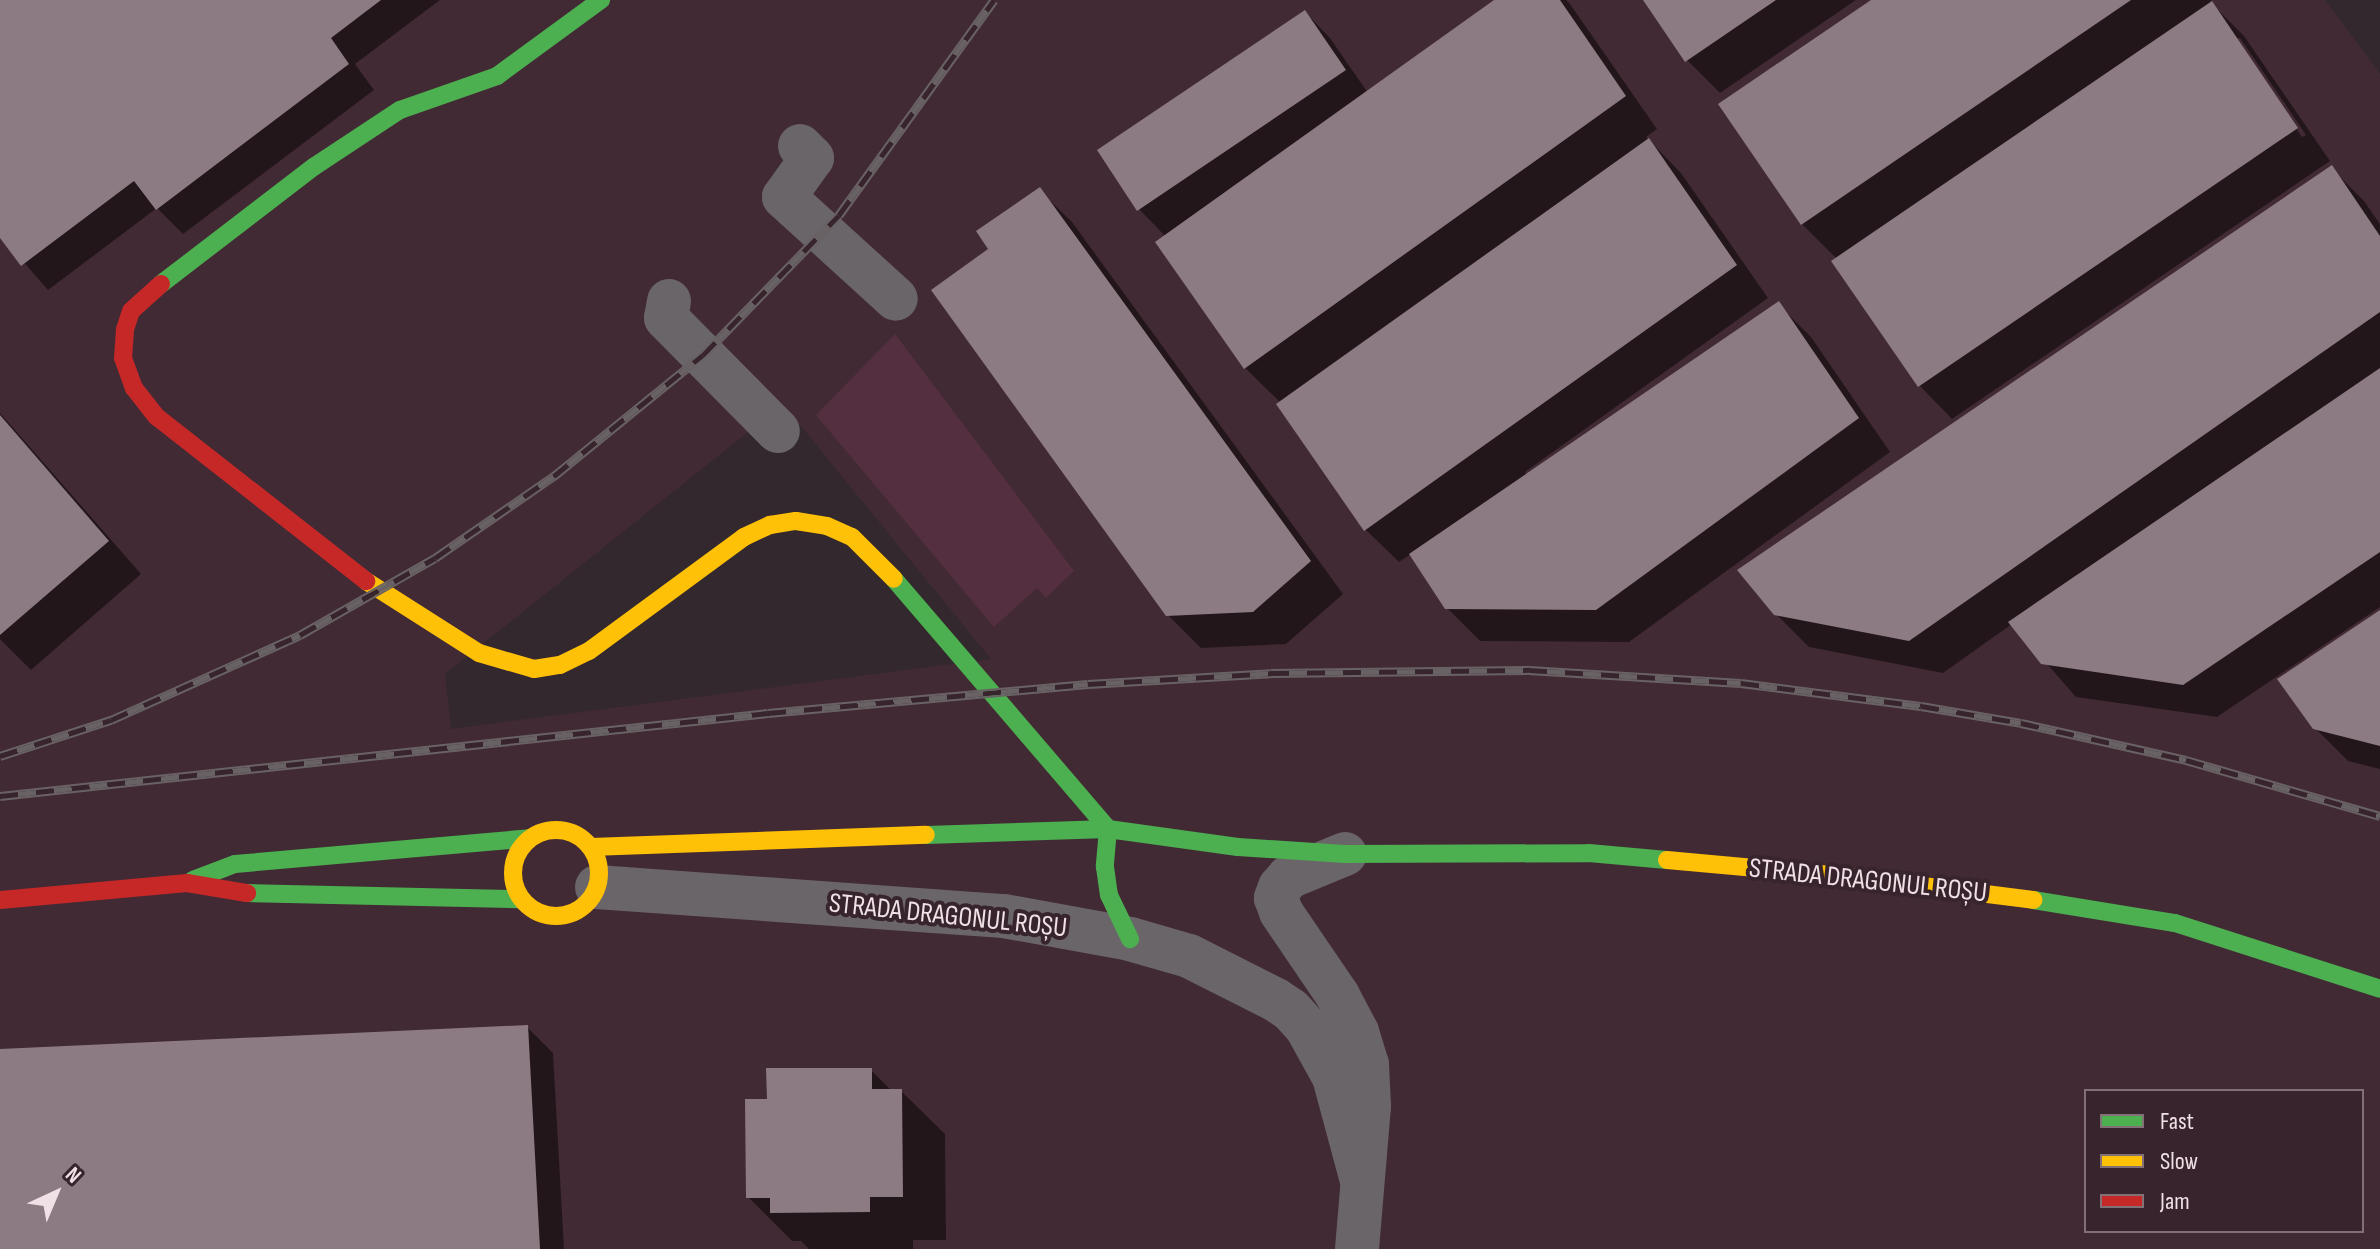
<!DOCTYPE html>
<html>
<head>
<meta charset="utf-8">
<style>
	body { margin:0 }
	#map { position:relative; width:2380px; height:1249px; overflow:hidden; background:#33282d; font-family:"Sofia Sans Condensed",sans-serif }
	div>[style] { position:absolute }
	[style*='--x'] { left:calc(var(--x)*1px); top:calc(var(--y)*1px); width:calc(var(--w)*1px); rotate:calc(var(--a)*1deg) }
	.built>* { inset:0; background:#422a34 }
	.green>* { inset:0; background:#542f40 }
	.shadow>* { inset:0; background:#0007 }
	.building>* { inset:0; background:#8d7b83 }
	.street>* { height:44px; margin:-22px; padding:0 22px; transform-origin:22px; border-radius:22px; background:#6a6568 }
	.fast>* { height:18px; margin:-9px; padding:0 9px; transform-origin:9px; border-radius:9px; background:#4caf50 }
	.slow>* { height:18px; margin:-9px; padding:0 9px; transform-origin:9px; border-radius:9px; background:#ffc107 }
	.slow>.ring { margin:-9px; padding:0; box-sizing:content-box; background:none; border:18px solid #ffc107; border-radius:50% }
	.jam>* { height:18px; margin:-9px; padding:0 9px; transform-origin:9px; border-radius:9px; background:#c62828 }
	.rail>* { height:9px; margin-top:-4.5px; transform-origin:0; background:repeating-linear-gradient(90deg,#37242c 0 18px,#696265 0 36px); box-sizing:border-box; border-block:2px solid #696265 }
	span { translate:-50% -50%; white-space:nowrap; text-align:center; line-height:1.15; -webkit-text-stroke:8px #37242c; paint-order:stroke }
	.street-label { font-size:28px; color:#efe1e6 }
	.legend { position:absolute; left:2084px; top:1089px; width:280px; height:144px; box-sizing:border-box; background:#37242c; border:2px solid #817076; margin:0; padding:10px 14px; list-style:none; font-size:24px; color:#efe1e6 }
	.legend li { display:flex; align-items:center; gap:16px; height:40px }
	.legend b { width:40px; border:2px solid #817076 }
	.north { position:absolute; left:16px; top:1153px; width:80px; height:80px; -webkit-text-stroke:6px #37242c; paint-order:stroke; rotate:44deg; font-size:22px; font-weight:700; line-height:32px; text-align:center; color:#efe1e6 }
	.north::after { content:''; display:block; margin:auto; width:28px; height:36px; background:#efe1e6; clip-path:polygon(50% 0,100% 100%,50% 72%,0 100%) }
</style>
</head>
<body>
<div id="map">
	<div class="built">
		<i style="clip-path:polygon(evenodd,0 0,2325px 0,2380px 74px,2380px 1249px,0 1249px,0 0,783px 404px,991px 659px,451px 729px,445px 674px,783px 404px,0 0,2086px 1091px,2362px 1091px,2362px 1231px,2086px 1231px,2086px 1091px)"></i>
	</div>
	<div class="green">
		<i style="clip-path:polygon(895px 334px,1074px 571px,1046px 598px,1037px 588px,994px 627px,816px 415px)"></i>
	</div>
	<div class="shadow">
		<i style="clip-path:polygon(0 0,440px 0,355px 64px,374px 90px,183px 234px,157px 208px,48px 290px,0 235px)"></i>
		<i style="clip-path:polygon(1497px 0,1566px 0,1570px 4px,1657px 129px,1646px 137px,1681px 173px,1768px 298px,1525px 472px,1527px 475px,1778px 304px,1811px 337px,1890px 452px,1629px 642px,1480px 641px,1447px 608px,1411px 554px,1399px 562px,1366px 530px,1278px 405px,1281px 403px,1245px 368px,1166px 237px,1139px 209px,1305px 12px,1330px 38px,1368px 93px)"></i>
		<i style="clip-path:polygon(1646px 0,1856px 0,1720px 93px,1687px 60px)"></i>
		<i style="clip-path:polygon(evenodd,1874px 0,2212px 0,2210px 2px,2244px 36px,2330px 161px,1952px 419px,1920px 386px,1837px 259px,1802px 224px,1874px 0,2235px 38px,2240px 38px,2306px 135px,2302px 137px,2235px 38px)"></i>
		<i style="clip-path:polygon(2331px 168px,2364px 201px,2380px 224px,2380px 607px,2217px 717px,2076px 697px,2012px 624px,1943px 673px,1809px 647px,1775px 613px)"></i>
		<i style="clip-path:polygon(1039px 190px,1072px 222px,1343px 594px,1286px 644px,1201px 648px,1167px 614px,991px 250px)"></i>
		<i style="clip-path:polygon(0 413px,141px 574px,31px 670px,0 639px)"></i>
		<i style="clip-path:polygon(2380px 612px,2380px 769px,2348px 761px,2314px 727px)"></i>
		<i style="clip-path:polygon(527px 1027px,553px 1053px,564px 1249px,0 1249px,0 1051px)"></i>
		<i style="clip-path:polygon(871px 1070px,892px 1091px,901px 1091px,945px 1134px,946px 1240px,913px 1240px,913px 1249px,809px 1249px,801px 1241px,792px 1241px,748px 1197px,769px 1101px)"></i>
	</div>
	<div class="building">
		<i style="clip-path:polygon(0 0,381px 0,331px 38px,349px 64px,156px 210px,134px 181px,21px 266px,0 238px)"></i>
		<i style="clip-path:polygon(1494px 0,1560px 0,1626px 96px,1244px 369px,1155px 242px)"></i>
		<i style="clip-path:polygon(1643px 0,1776px 0,1685px 62px)"></i>
		<i style="clip-path:polygon(1871px 0,2131px 0,1801px 225px,1718px 104px)"></i>
		<i style="clip-path:polygon(2212px 1px,2298px 128px,1918px 387px,1831px 261px)"></i>
		<i style="clip-path:polygon(1305px 10px,1346px 70px,1137px 211px,1097px 150px)"></i>
		<i style="clip-path:polygon(1649px 138px,1737px 265px,1364px 531px,1276px 404px)"></i>
		<i style="clip-path:polygon(2332px 165px,2380px 236px,2380px 312px,1909px 641px,1774px 615px,1737px 570px)"></i>
		<i style="clip-path:polygon(1040px 187px,1311px 561px,1253px 612px,1166px 616px,931px 290px,988px 249px,976px 231px)"></i>
		<i style="clip-path:polygon(1779px 301px,1859px 418px,1596px 610px,1445px 609px,1409px 554px)"></i>
		<i style="clip-path:polygon(2380px 368px,2380px 552px,2183px 685px,2041px 664px,2008px 622px)"></i>
		<i style="clip-path:polygon(0 415px,109px 541px,0 635px)"></i>
		<i style="clip-path:polygon(2380px 610px,2380px 746px,2313px 729px,2277px 679px)"></i>
		<i style="clip-path:polygon(528px 1025px,540px 1249px,0 1249px,0 1049px)"></i>
		<i style="clip-path:polygon(766px 1068px,872px 1068px,872px 1089px,902px 1089px,903px 1197px,870px 1197px,870px 1212px,770px 1213px,770px 1198px,746px 1198px,745px 1099px,767px 1099px)"></i>
	</div>
	<div class="street">
		<i style="--x:800;--y:146;--w:17;--a:45"></i>
		<i style="--x:812;--y:158;--w:48;--a:125.7"></i>
		<i style="--x:784;--y:197;--w:151;--a:42.3"></i>
		<i style="--x:669;--y:301;--w:17;--a:100"></i>
		<i style="--x:666;--y:318;--w:159;--a:45.3"></i>
		<i style="--x:1345;--y:854;--w:61;--a:157.7"></i>
		<i style="--x:1289;--y:877;--w:13;--a:132"></i>
		<i style="--x:1280;--y:887;--w:12;--a:110"></i>
		<i style="--x:1276;--y:898;--w:15;--a:70"></i>
		<i style="--x:1281;--y:912;--w:102;--a:55.8"></i>
		<i style="--x:1338;--y:996;--w:41;--a:62.2"></i>
		<i style="--x:1357;--y:1032;--w:34;--a:73"></i>
		<i style="--x:1367;--y:1064;--w:42;--a:87.3"></i>
		<i style="--x:1369;--y:1106;--w:144;--a:94.8"></i>
		<i style="--x:597;--y:887;--w:408;--a:4.1"></i>
		<i style="--x:1004;--y:916;--w:128;--a:10.3"></i>
		<i style="--x:1130;--y:939;--w:61;--a:16.1"></i>
		<i style="--x:1189;--y:956;--w:97;--a:26.8"></i>
		<i style="--x:1276;--y:1000;--w:18;--a:34"></i>
		<i style="--x:1291;--y:1010;--w:24;--a:48"></i>
		<i style="--x:1307;--y:1028;--w:56;--a:61.1"></i>
		<i style="--x:1334;--y:1077;--w:104;--a:74.9"></i>
	</div>
	<div class="fast">
		<i style="--x:161;--y:284;--w:194;--a:-37.5"></i>
		<i style="--x:315;--y:166;--w:102;--a:-33.4"></i>
		<i style="--x:400;--y:110;--w:103;--a:-19.3"></i>
		<i style="--x:497;--y:76;--w:129;--a:-36.2"></i>
		<i style="--x:894;--y:579;--w:329;--a:49.4"></i>
		<i style="--x:1108;--y:829;--w:38;--a:95"></i>
		<i style="--x:1105;--y:867;--w:28;--a:82"></i>
		<i style="--x:1109;--y:895;--w:49;--a:64.5"></i>
		<i style="--x:926;--y:835;--w:182;--a:-1.9"></i>
		<i style="--x:1108;--y:829;--w:131;--a:7.9"></i>
		<i style="--x:1238;--y:847;--w:107;--a:3.7"></i>
		<i style="--x:1345;--y:854;--w:244;--a:-0.2"></i>
		<i style="--x:1589;--y:853;--w:78;--a:5.1"></i>
		<i style="--x:193;--y:880;--w:45;--a:-20.9"></i>
		<i style="--x:235;--y:864;--w:296;--a:-5"></i>
		<i style="--x:247;--y:893;--w:274;--a:1.3"></i>
		<i style="--x:2033;--y:900;--w:144;--a:9.2"></i>
		<i style="--x:2175;--y:923;--w:215;--a:17.8"></i>
	</div>
	<div class="slow">
		<i style="--x:366;--y:581;--w:134;--a:32.5"></i>
		<i style="--x:479;--y:653;--w:57;--a:16.2"></i>
		<i style="--x:534;--y:669;--w:26;--a:-9"></i>
		<i style="--x:560;--y:665;--w:32;--a:-26"></i>
		<i style="--x:589;--y:651;--w:192;--a:-36.3"></i>
		<i style="--x:744;--y:537;--w:29;--a:-25"></i>
		<i style="--x:770;--y:525;--w:26;--a:-9"></i>
		<i style="--x:796;--y:521;--w:31;--a:9"></i>
		<i style="--x:827;--y:526;--w:27;--a:24"></i>
		<i style="--x:852;--y:537;--w:59;--a:45"></i>
		<i class="ring" style="left:513px;top:830px;width:68px;height:68px"></i>
		<i style="--x:591;--y:847;--w:335;--a:-2.1"></i>
		<i style="--x:1667;--y:860;--w:178;--a:5.2"></i>
		<i style="--x:1844;--y:876;--w:191;--a:7.2"></i>
	</div>
	<div class="jam">
		<i style="--x:161;--y:284;--w:40;--a:138"></i>
		<i style="--x:131;--y:311;--w:20;--a:108"></i>
		<i style="--x:125;--y:330;--w:28;--a:94"></i>
		<i style="--x:123;--y:358;--w:32;--a:70"></i>
		<i style="--x:134;--y:388;--w:37;--a:52"></i>
		<i style="--x:157;--y:417;--w:266;--a:38.1"></i>
		<i style="--x:0;--y:900;--w:188;--a:-5.2"></i>
		<i style="--x:187;--y:883;--w:61;--a:9.5"></i>
	</div>
	<div class="rail">
		<i style="--x:0;--y:756;--w:117;--a:-18"></i>
		<i style="--x:111;--y:720;--w:207;--a:-24.2"></i>
		<i style="--x:300;--y:635;--w:155;--a:-29.7"></i>
		<i style="--x:435;--y:558;--w:145;--a:-34.6"></i>
		<i style="--x:554;--y:476;--w:192;--a:-39.1"></i>
		<i style="--x:703;--y:355;--w:195;--a:-45.8"></i>
		<i style="--x:839;--y:215;--w:265;--a:-54.2"></i>
		<i style="--x:0;--y:796;--w:772;--a:-6.17"></i>
		<i style="--x:768;--y:713;--w:321;--a:-5.2"></i>
		<i style="--x:1088;--y:684;--w:183;--a:-3.4"></i>
		<i style="--x:1271;--y:673;--w:258;--a:-0.7"></i>
		<i style="--x:1529;--y:670;--w:212;--a:3.5"></i>
		<i style="--x:1741;--y:683;--w:181;--a:7.3"></i>
		<i style="--x:1921;--y:706;--w:101;--a:9.6"></i>
		<i style="--x:2021;--y:723;--w:169;--a:12.6"></i>
		<i style="--x:2186;--y:760;--w:202;--a:16.1"></i>
	</div>
	<div class="street-label">
		<span style="left:1868px;top:881px;rotate:6deg">STRADA DRAGONUL ROȘU</span>
		<span style="left:948px;top:916px;rotate:6deg">STRADA DRAGONUL ROȘU</span>
	</div>
	<ul class="legend">
	<li><b style="height:10px;background:#4caf50"></b>Fast</li>
	<li><b style="height:10px;background:#ffc107"></b>Slow</li>
	<li><b style="height:10px;background:#c62828"></b>Jam</li>
	</ul>
	<div class="north">N</div>
</div>
</body>
</html>
